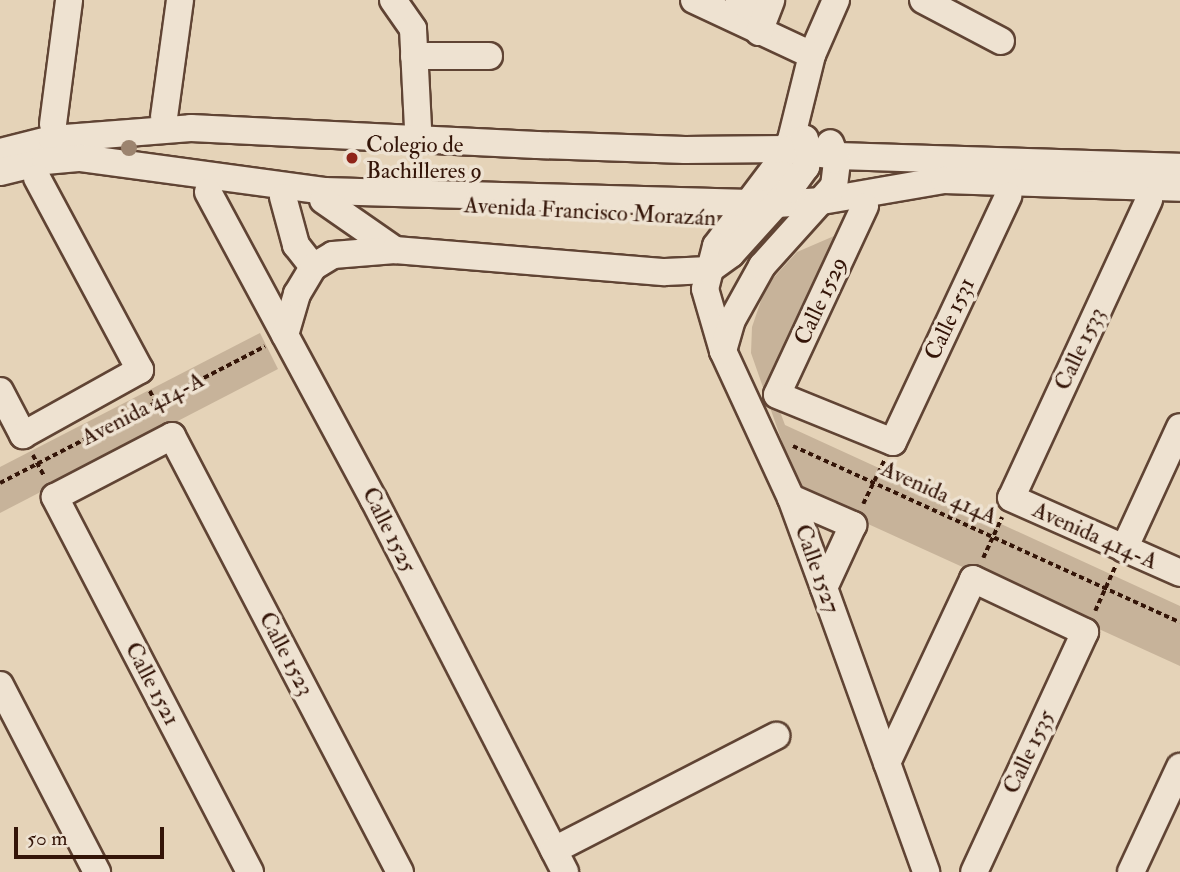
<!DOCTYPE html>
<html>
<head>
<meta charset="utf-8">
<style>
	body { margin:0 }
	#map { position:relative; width:1180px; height:872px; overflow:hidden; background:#e5d3b8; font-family:"IM FELL Double Pica",serif }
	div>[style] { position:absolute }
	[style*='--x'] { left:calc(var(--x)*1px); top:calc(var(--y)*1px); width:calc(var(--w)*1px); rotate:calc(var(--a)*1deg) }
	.green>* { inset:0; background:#c7b39a }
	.path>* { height:3.5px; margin-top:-1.75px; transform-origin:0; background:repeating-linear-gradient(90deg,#341508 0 5px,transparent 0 8.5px) }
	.roads { filter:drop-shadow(2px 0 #604434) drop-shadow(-2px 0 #604434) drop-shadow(0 2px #604434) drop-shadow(0 -2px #604434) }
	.minor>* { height:26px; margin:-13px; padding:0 13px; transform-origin:13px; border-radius:13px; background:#eee2d1 }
	.trees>* { width:16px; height:16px; margin:-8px; border-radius:50%; background:#9c846f }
	.dots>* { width:19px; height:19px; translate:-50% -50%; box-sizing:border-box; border:4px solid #eee2d1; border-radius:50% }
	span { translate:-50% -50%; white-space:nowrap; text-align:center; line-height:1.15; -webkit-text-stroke:7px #eee2d1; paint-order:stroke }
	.poi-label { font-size:23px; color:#341508 }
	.left { translate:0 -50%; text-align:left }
	.street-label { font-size:23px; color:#341508 }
	.scale { position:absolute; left:14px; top:827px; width:150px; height:32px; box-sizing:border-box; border:4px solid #341508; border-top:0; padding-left:9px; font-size:21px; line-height:24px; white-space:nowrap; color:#341508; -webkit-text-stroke:5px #eee2d1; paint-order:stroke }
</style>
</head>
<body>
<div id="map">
	<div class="green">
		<i style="clip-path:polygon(848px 230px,773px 393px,785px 425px,1180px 606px,1180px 666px,800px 493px,751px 353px,752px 327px,766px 286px,797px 252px)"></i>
		<i style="clip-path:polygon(260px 333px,278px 369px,0 513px,0 467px)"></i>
	</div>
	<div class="path">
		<i style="--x:150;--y:391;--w:27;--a:63"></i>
		<i style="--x:793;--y:446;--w:425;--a:24.5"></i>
		<i style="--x:33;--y:455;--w:24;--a:62"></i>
		<i style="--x:0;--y:483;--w:298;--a:-27.3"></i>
		<i style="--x:863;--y:504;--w:48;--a:-64"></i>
		<i style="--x:983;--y:558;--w:45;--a:-65.1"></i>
		<i style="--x:1095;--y:611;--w:48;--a:-65.6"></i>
	</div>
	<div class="roads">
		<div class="minor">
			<i style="--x:393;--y:0;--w:35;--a:55"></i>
			<i style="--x:413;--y:29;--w:98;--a:87.1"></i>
			<i style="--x:694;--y:0;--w:130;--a:25"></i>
			<i style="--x:739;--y:0;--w:29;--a:31"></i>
			<i style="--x:836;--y:0;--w:60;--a:113.6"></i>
			<i style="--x:812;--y:55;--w:88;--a:103.9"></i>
			<i style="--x:791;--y:140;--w:29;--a:119"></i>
			<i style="--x:777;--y:165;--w:101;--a:127"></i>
			<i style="--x:716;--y:246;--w:44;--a:104.3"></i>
			<i style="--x:705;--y:289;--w:65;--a:73.8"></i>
			<i style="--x:723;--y:351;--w:162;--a:65.2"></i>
			<i style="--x:791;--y:498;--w:96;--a:69.9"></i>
			<i style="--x:824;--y:588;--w:302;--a:70.2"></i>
			<i style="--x:923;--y:0;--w:88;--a:27.7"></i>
			<i style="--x:759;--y:32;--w:34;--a:-69"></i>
			<i style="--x:414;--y:56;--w:75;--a:0"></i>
			<i style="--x:164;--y:117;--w:118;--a:-82.2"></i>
			<i style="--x:53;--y:124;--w:125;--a:-82.6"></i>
			<i style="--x:0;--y:152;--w:54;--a:-14"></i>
			<i style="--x:52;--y:139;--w:139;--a:-4.5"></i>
			<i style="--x:191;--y:128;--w:346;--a:2.8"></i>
			<i style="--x:537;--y:145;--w:148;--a:1.9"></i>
			<i style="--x:685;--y:150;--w:101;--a:-0.6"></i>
			<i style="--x:786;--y:149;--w:49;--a:8.1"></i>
			<i style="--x:835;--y:156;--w:345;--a:1.8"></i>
			<i style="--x:0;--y:172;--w:46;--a:-13.7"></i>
			<i style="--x:45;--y:161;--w:36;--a:-5"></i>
			<i style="--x:81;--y:158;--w:245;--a:7.7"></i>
			<i style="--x:324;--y:191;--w:453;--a:1.6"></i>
			<i style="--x:777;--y:204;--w:45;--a:-3.8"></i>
			<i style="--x:822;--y:201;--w:124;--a:-9.8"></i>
			<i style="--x:944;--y:180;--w:236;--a:1.9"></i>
			<i style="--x:208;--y:192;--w:350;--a:61.7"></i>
			<i style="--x:374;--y:500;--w:418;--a:62.8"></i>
			<i style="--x:283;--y:197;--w:50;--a:74.8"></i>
			<i style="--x:296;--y:245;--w:28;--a:52"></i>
			<i style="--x:323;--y:200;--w:88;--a:34.8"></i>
			<i style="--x:1149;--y:200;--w:328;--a:114.8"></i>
			<i style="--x:1011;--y:498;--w:185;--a:23.9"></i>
			<i style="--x:865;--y:206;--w:208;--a:115"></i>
			<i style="--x:777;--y:395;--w:125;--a:22.1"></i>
			<i style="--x:893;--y:442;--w:272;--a:-64.9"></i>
			<i style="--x:285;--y:335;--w:43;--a:-73.7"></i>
			<i style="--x:297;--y:294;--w:31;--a:-59"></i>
			<i style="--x:313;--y:267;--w:23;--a:-31"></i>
			<i style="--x:333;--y:255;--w:62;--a:-4.6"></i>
			<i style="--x:395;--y:250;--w:271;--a:4.7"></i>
			<i style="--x:665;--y:272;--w:44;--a:-2.6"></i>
			<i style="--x:709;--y:270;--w:27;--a:-36"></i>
			<i style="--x:731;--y:254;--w:86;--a:-47.8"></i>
			<i style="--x:789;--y:190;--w:29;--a:-54"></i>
			<i style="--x:806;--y:167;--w:14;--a:-78"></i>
			<i style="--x:809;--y:153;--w:15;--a:-106"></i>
			<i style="--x:723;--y:351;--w:32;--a:-74"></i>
			<i style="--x:732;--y:320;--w:62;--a:-60.9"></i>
			<i style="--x:762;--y:266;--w:108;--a:-48"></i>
			<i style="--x:834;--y:186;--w:25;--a:-83"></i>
			<i style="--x:837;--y:161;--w:19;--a:-111"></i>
			<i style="--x:0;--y:391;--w:50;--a:62.4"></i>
			<i style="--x:23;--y:435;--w:134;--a:-29.1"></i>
			<i style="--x:140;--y:370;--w:218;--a:-118.2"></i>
			<i style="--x:791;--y:498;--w:68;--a:23.5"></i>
			<i style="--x:853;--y:525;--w:69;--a:114.7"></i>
			<i style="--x:1124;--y:549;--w:134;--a:-65.3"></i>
			<i style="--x:0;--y:685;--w:211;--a:62.6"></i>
			<i style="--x:887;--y:763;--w:203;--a:-64.9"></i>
			<i style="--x:973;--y:579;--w:124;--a:25.3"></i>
			<i style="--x:1085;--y:632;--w:264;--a:114.8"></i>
			<i style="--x:554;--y:850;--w:250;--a:-27.2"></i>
			<i style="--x:250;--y:872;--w:423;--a:-117.5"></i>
			<i style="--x:55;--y:497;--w:132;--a:-27.5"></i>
			<i style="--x:172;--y:436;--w:492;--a:62.4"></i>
			<i style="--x:1131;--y:872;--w:116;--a:-65"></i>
		</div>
	</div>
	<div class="trees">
		<i style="left:129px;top:148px"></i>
	</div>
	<div class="dots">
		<i style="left:352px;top:158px;background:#8f2418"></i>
	</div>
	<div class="poi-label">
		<span class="left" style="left:366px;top:158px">Colegio de<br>Bachilleres 9</span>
	</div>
	<div class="street-label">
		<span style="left:590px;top:212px;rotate:3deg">Avenida Francisco Morazán</span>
		<span style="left:821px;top:301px;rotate:-65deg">Calle 1529</span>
		<span style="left:950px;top:319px;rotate:-65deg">Calle 1531</span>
		<span style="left:1080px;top:349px;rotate:-65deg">Calle 1533</span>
		<span style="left:143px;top:409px;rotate:-27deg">Avenida 414-A</span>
		<span style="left:939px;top:493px;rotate:24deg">Avenida 414A</span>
		<span style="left:389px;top:530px;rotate:63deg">Calle 1525</span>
		<span style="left:1095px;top:536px;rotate:24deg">Avenida 414-A</span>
		<span style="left:817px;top:569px;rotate:70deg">Calle 1527</span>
		<span style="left:286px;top:654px;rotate:62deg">Calle 1523</span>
		<span style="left:152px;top:684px;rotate:62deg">Calle 1521</span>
		<span style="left:1029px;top:752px;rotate:-65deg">Calle 1535</span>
	</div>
	<div class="scale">50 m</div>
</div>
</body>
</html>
